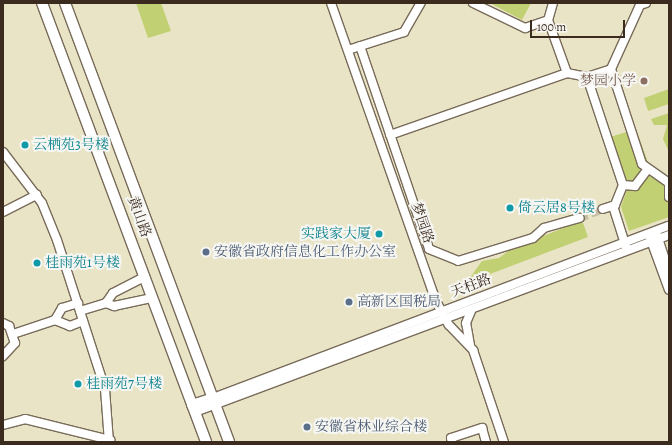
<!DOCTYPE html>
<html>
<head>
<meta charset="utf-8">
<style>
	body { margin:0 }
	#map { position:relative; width:672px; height:445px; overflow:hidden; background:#eae4c7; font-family:Alegreya,"Noto Serif SC",serif }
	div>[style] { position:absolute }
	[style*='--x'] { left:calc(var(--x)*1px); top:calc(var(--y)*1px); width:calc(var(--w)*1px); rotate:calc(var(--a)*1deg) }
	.green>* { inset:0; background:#c1d072 }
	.minor-tunnel>* { height:8px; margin-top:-4px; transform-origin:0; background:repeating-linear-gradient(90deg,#c7bfa5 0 8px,transparent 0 12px) }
	.roads { filter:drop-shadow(1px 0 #786b59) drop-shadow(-1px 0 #786b59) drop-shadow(0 1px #786b59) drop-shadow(0 -1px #786b59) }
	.minor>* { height:8px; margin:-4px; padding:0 4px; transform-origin:4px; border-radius:4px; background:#fff }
	.major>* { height:10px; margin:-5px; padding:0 5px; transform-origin:5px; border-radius:5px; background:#fff }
	.dots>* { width:11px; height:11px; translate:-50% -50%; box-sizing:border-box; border:2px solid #f6f6f2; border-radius:50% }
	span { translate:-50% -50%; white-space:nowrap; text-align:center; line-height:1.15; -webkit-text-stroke:4px #f6f6f2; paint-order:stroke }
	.education-label { font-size:14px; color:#785e54 }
	.right { translate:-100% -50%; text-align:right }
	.culture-label { font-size:14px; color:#0d838f }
	.left { translate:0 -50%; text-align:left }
	.street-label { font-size:14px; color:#3b2a1e }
	.service-label { font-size:14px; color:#4e5e75 }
	.frame { position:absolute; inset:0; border:4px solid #3b2a1e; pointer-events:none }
	.scale { position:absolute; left:530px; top:20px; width:95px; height:18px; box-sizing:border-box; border:2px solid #3b2a1e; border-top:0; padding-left:5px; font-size:12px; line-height:14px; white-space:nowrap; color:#3b2a1e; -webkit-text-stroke:3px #f6f6f2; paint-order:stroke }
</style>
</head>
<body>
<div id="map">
	<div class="green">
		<i style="clip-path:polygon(136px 3px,161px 3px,171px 31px,148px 38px)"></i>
		<i style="clip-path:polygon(490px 3px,531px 3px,522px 20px)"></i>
		<i style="clip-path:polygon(669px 89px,669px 104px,648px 111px,644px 98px)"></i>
		<i style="clip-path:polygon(669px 113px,669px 152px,663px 139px,667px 125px,654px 125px,651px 119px)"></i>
		<i style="clip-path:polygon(636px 129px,649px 165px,663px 174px,669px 192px,669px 217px,629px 231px,621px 207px,627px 189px,610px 137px)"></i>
		<i style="clip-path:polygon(578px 222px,583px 223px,588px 237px,466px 283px,482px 261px,499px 258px,511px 249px)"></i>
	</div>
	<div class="minor-tunnel">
		<i style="--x:580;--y:218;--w:25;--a:-21"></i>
	</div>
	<div class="roads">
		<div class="minor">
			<i style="--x:331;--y:3;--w:316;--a:70.6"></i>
			<i style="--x:436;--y:301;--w:27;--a:62"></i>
			<i style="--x:449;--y:325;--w:35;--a:46"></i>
			<i style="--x:473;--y:350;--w:97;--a:71.4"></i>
			<i style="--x:473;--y:3;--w:58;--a:25.7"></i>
			<i style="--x:525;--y:28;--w:24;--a:-19"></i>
			<i style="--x:553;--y:3;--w:18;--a:106"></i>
			<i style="--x:548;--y:20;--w:56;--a:70.3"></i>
			<i style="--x:567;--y:73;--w:20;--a:11"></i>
			<i style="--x:587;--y:77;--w:25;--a:-18"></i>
			<i style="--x:611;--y:69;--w:70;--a:-65.6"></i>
			<i style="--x:640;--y:5;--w:6;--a:-18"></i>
			<i style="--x:360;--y:46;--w:214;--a:71.2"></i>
			<i style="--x:429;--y:249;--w:31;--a:22"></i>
			<i style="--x:458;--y:261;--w:78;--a:-17"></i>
			<i style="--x:533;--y:238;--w:15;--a:-42"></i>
			<i style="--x:544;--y:228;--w:37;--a:-16"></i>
			<i style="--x:348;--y:50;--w:59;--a:-17.8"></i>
			<i style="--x:404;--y:32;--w:34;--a:-60"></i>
			<i style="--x:611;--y:69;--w:100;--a:71.9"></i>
			<i style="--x:642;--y:164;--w:33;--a:35"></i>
			<i style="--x:587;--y:77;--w:114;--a:71.6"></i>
			<i style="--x:623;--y:185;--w:22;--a:112"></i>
			<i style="--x:615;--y:205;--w:13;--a:162"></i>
			<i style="--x:390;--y:135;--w:188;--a:-19.3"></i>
			<i style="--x:3;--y:152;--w:64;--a:52.6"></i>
			<i style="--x:42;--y:203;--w:40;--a:68"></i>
			<i style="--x:57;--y:240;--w:157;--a:72.1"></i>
			<i style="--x:105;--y:389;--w:53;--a:85.7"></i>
			<i style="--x:623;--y:185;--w:12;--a:5"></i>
			<i style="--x:635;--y:186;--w:21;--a:-53"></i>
			<i style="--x:669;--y:185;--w:12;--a:90"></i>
			<i style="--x:613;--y:206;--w:43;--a:72.4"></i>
			<i style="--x:3;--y:212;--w:38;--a:-27"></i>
			<i style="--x:657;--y:235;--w:39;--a:72"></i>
			<i style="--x:650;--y:238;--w:55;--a:69.9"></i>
			<i style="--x:106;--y:303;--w:12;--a:-55"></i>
			<i style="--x:113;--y:293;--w:36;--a:-27"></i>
			<i style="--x:80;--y:311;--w:27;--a:-17"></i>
			<i style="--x:106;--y:303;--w:9;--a:21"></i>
			<i style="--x:114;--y:306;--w:39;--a:-12"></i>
			<i style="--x:55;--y:320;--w:14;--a:-60"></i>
			<i style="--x:62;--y:308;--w:17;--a:-17"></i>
			<i style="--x:55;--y:320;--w:16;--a:22"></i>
			<i style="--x:70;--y:326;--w:14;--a:-21"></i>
			<i style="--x:3;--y:323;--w:7;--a:27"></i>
			<i style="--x:9;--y:326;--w:18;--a:71"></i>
			<i style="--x:15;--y:343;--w:18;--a:133"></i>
			<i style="--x:13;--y:334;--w:44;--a:-18.4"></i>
			<i style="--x:470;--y:345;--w:22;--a:-100"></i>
			<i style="--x:466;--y:323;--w:13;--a:-67"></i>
			<i style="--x:213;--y:398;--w:487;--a:-20.7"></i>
			<i style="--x:195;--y:412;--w:506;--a:-20.48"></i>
			<i style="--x:3;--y:425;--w:23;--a:-15"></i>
			<i style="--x:25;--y:419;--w:88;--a:13.9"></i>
			<i style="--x:452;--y:442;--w:4;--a:-104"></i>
			<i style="--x:451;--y:438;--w:33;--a:-18"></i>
			<i style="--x:482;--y:428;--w:15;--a:74"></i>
		</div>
		<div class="major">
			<i style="--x:42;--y:3;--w:469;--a:69.5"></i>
			<i style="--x:65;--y:3;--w:469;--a:69.5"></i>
			<i style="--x:192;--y:405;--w:22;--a:-18"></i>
		</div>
	</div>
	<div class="dots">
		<i style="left:644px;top:81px;background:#8d6e63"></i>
		<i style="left:25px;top:145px;background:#0f9aa8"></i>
		<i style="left:510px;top:208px;background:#0f9aa8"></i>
		<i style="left:379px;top:234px;background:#0f9aa8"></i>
		<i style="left:206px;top:252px;background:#5c6f8a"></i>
		<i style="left:37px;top:263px;background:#0f9aa8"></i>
		<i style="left:349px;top:302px;background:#5c6f8a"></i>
		<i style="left:78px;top:384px;background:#0f9aa8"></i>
		<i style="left:307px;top:427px;background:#5c6f8a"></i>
	</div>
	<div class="education-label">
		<span class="right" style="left:636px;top:81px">梦园小学</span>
	</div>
	<div class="culture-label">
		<span class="left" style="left:33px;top:145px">云栖苑3号楼</span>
		<span class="left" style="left:518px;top:208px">倚云居8号楼</span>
		<span class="right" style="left:371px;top:234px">实践家大厦</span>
		<span class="left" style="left:45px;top:263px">桂雨苑1号楼</span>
		<span class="left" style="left:86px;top:384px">桂雨苑7号楼</span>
	</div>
	<div class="street-label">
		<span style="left:139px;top:217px;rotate:70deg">黄山路</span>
		<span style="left:422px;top:223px;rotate:71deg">梦园路</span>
		<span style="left:471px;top:286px;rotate:-21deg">天柱路</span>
	</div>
	<div class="service-label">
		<span class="left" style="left:214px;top:252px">安徽省政府信息化工作办公室</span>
		<span class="left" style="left:357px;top:302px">高新区国税局</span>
		<span class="left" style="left:315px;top:427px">安徽省林业综合楼</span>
	</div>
	<div class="frame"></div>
	<div class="scale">100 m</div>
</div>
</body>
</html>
